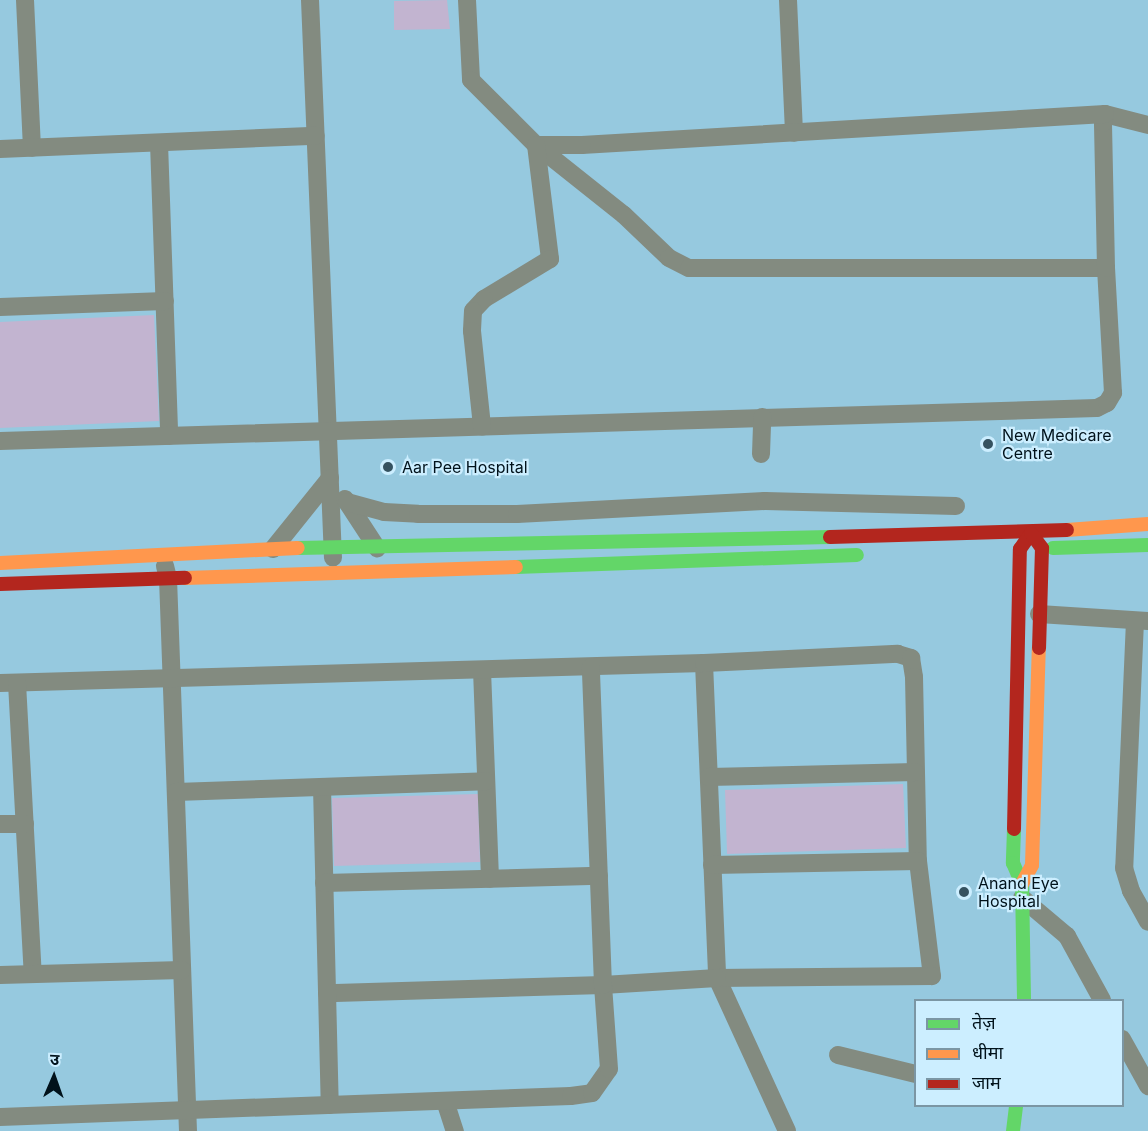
<!DOCTYPE html>
<html>
<head>
<meta charset="utf-8">
<style>
	body { margin:0 }
	#map { position:relative; width:1148px; height:1131px; overflow:hidden; background:#96c9df; font-family:Inter,"Noto Sans Devanagari",sans-serif }
	div>[style] { position:absolute }
	[style*='--x'] { left:calc(var(--x)*1px); top:calc(var(--y)*1px); width:calc(var(--w)*1px); rotate:calc(var(--a)*1deg) }
	.green>* { inset:0; background:#c2b4d0 }
	.street>* { height:18px; margin:-9px; padding:0 9px; transform-origin:9px; border-radius:9px; background:#838b80 }
	.fast>* { height:14px; margin:-7px; padding:0 7px; transform-origin:7px; border-radius:7px; background:#63d668 }
	.slow>* { height:14px; margin:-7px; padding:0 7px; transform-origin:7px; border-radius:7px; background:#ff974d }
	.jam>* { height:14px; margin:-7px; padding:0 7px; transform-origin:7px; border-radius:7px; background:#b3261e }
	.dots>* { width:16px; height:16px; translate:-50% -50%; box-sizing:border-box; border:3px solid #cef; border-radius:50% }
	span { translate:-50% -50%; white-space:nowrap; text-align:center; line-height:1.15; -webkit-text-stroke:4.5px #cef; paint-order:stroke }
	.poi-label { font-size:16px; color:#01121b }
	.left { translate:0 -50%; text-align:left }
	.legend { position:absolute; left:914px; top:999px; width:210px; height:108px; box-sizing:border-box; background:#cef; border:2px solid #7b96a4; margin:0; padding:8px 10px; list-style:none; font-size:18px; color:#01121b }
	.legend li { display:flex; align-items:center; gap:12px; height:30px }
	.legend b { width:30px; border:2px solid #7b96a4 }
	.north { position:absolute; left:24px; top:1047px; width:60px; height:60px; -webkit-text-stroke:4px #cef; paint-order:stroke; rotate:2deg; font-size:16px; font-weight:700; line-height:24px; text-align:center; color:#01121b }
	.north::after { content:''; display:block; margin:auto; width:21px; height:27px; background:#01121b; clip-path:polygon(50% 0,100% 100%,50% 72%,0 100%) }
</style>
</head>
<body>
<div id="map">
	<div class="green">
		<i style="clip-path:polygon(447px 0,450px 29px,394px 30px,394px 1px)"></i>
		<i style="clip-path:polygon(154px 315px,159px 421px,0 428px,0 322px)"></i>
		<i style="clip-path:polygon(903px 784px,906px 848px,727px 854px,725px 790px)"></i>
		<i style="clip-path:polygon(478px 794px,480px 862px,334px 866px,332px 798px)"></i>
	</div>
	<div class="street">
		<i style="--x:25;--y:0;--w:148;--a:87.3"></i>
		<i style="--x:310;--y:0;--w:558;--a:87.64"></i>
		<i style="--x:467;--y:0;--w:80;--a:87.1"></i>
		<i style="--x:471;--y:80;--w:92;--a:45"></i>
		<i style="--x:536;--y:145;--w:112;--a:38.5"></i>
		<i style="--x:624;--y:215;--w:62;--a:43.7"></i>
		<i style="--x:669;--y:258;--w:22;--a:27"></i>
		<i style="--x:689;--y:268;--w:417;--a:0"></i>
		<i style="--x:788;--y:0;--w:133;--a:87.4"></i>
		<i style="--x:1105;--y:114;--w:44;--a:14.3"></i>
		<i style="--x:159;--y:143;--w:293;--a:88"></i>
		<i style="--x:0;--y:149;--w:316;--a:-2.4"></i>
		<i style="--x:0;--y:307;--w:165;--a:-2.1"></i>
		<i style="--x:0;--y:441;--w:1097;--a:-1.72"></i>
		<i style="--x:1097;--y:408;--w:11;--a:-27"></i>
		<i style="--x:1107;--y:403;--w:12;--a:-59"></i>
		<i style="--x:1113;--y:393;--w:125;--a:-93.2"></i>
		<i style="--x:1106;--y:268;--w:145;--a:-91.2"></i>
		<i style="--x:1103;--y:123;--w:9;--a:-77"></i>
		<i style="--x:1105;--y:114;--w:524;--a:176.61"></i>
		<i style="--x:582;--y:145;--w:46;--a:180"></i>
		<i style="--x:536;--y:145;--w:115;--a:83"></i>
		<i style="--x:550;--y:259;--w:77;--a:148.8"></i>
		<i style="--x:484;--y:299;--w:16;--a:133"></i>
		<i style="--x:473;--y:311;--w:20;--a:93"></i>
		<i style="--x:472;--y:331;--w:96;--a:84"></i>
		<i style="--x:761;--y:454;--w:37;--a:-88"></i>
		<i style="--x:345;--y:499;--w:59;--a:56.9"></i>
		<i style="--x:347;--y:502;--w:38;--a:15"></i>
		<i style="--x:384;--y:512;--w:34;--a:3"></i>
		<i style="--x:418;--y:514;--w:99;--a:0"></i>
		<i style="--x:517;--y:514;--w:248;--a:-3"></i>
		<i style="--x:765;--y:501;--w:191;--a:1.5"></i>
		<i style="--x:273;--y:549;--w:91;--a:-51.2"></i>
		<i style="--x:165;--y:566;--w:12;--a:76"></i>
		<i style="--x:168;--y:578;--w:553;--a:87.93"></i>
		<i style="--x:1039;--y:614;--w:109;--a:3.7"></i>
		<i style="--x:1135;--y:621;--w:247;--a:92.5"></i>
		<i style="--x:1124;--y:868;--w:24;--a:73"></i>
		<i style="--x:1131;--y:891;--w:35;--a:61"></i>
		<i style="--x:704;--y:663;--w:315;--a:87.6"></i>
		<i style="--x:717;--y:978;--w:168;--a:65.4"></i>
		<i style="--x:482;--y:670;--w:209;--a:87.8"></i>
		<i style="--x:0;--y:683;--w:704;--a:-1.63"></i>
		<i style="--x:704;--y:663;--w:194;--a:-2.7"></i>
		<i style="--x:898;--y:654;--w:14;--a:17"></i>
		<i style="--x:911;--y:658;--w:19;--a:81"></i>
		<i style="--x:914;--y:677;--w:184;--a:88.8"></i>
		<i style="--x:918;--y:861;--w:116;--a:83.1"></i>
		<i style="--x:932;--y:976;--w:215;--a:179.5"></i>
		<i style="--x:717;--y:978;--w:114;--a:176.5"></i>
		<i style="--x:603;--y:985;--w:276;--a:178.3"></i>
		<i style="--x:17;--y:683;--w:291;--a:86.9"></i>
		<i style="--x:709;--y:777;--w:206;--a:-1.4"></i>
		<i style="--x:322;--y:787;--w:318;--a:88.6"></i>
		<i style="--x:176;--y:792;--w:310;--a:-2"></i>
		<i style="--x:0;--y:824;--w:25;--a:0"></i>
		<i style="--x:712;--y:865;--w:206;--a:-1.1"></i>
		<i style="--x:324;--y:883;--w:275;--a:-1.5"></i>
		<i style="--x:1022;--y:898;--w:59;--a:40.2"></i>
		<i style="--x:1067;--y:936;--w:73;--a:61.3"></i>
		<i style="--x:0;--y:975;--w:182;--a:-1.6"></i>
		<i style="--x:1122;--y:1039;--w:54;--a:61"></i>
		<i style="--x:838;--y:1055;--w:80;--a:13.7"></i>
		<i style="--x:445;--y:1101;--w:32;--a:72"></i>
		<i style="--x:0;--y:1117;--w:571;--a:-2.11"></i>
		<i style="--x:571;--y:1096;--w:21;--a:-8"></i>
		<i style="--x:592;--y:1093;--w:29;--a:-55"></i>
		<i style="--x:609;--y:1069;--w:84;--a:-94.1"></i>
		<i style="--x:603;--y:985;--w:318;--a:-92.2"></i>
	</div>
	<div class="fast">
		<i style="--x:298;--y:548;--w:532;--a:-1.18"></i>
		<i style="--x:1053;--y:548;--w:95;--a:-1.8"></i>
		<i style="--x:516;--y:567;--w:341;--a:-2"></i>
		<i style="--x:1014;--y:829;--w:34;--a:92"></i>
		<i style="--x:1013;--y:863;--w:23;--a:67"></i>
		<i style="--x:1022;--y:884;--w:116;--a:89"></i>
		<i style="--x:1013;--y:1131;--w:25;--a:-83"></i>
	</div>
	<div class="slow">
		<i style="--x:1067;--y:530;--w:81;--a:-4.2"></i>
		<i style="--x:0;--y:563;--w:298;--a:-2.9"></i>
		<i style="--x:185;--y:578;--w:331;--a:-1.9"></i>
		<i style="--x:1022;--y:884;--w:21;--a:-62"></i>
		<i style="--x:1032;--y:865;--w:217;--a:-88.2"></i>
	</div>
	<div class="jam">
		<i style="--x:830;--y:537;--w:237;--a:-1.7"></i>
		<i style="--x:0;--y:584;--w:185;--a:-1.9"></i>
		<i style="--x:1014;--y:829;--w:280;--a:-88.8"></i>
		<i style="--x:1020;--y:549;--w:19;--a:-55"></i>
		<i style="--x:1031;--y:533;--w:19;--a:54"></i>
		<i style="--x:1042;--y:548;--w:100;--a:91.7"></i>
	</div>
	<div class="dots">
		<i style="left:988px;top:444px;background:#355260"></i>
		<i style="left:388px;top:467px;background:#355260"></i>
		<i style="left:964px;top:892px;background:#355260"></i>
	</div>
	<div class="poi-label">
		<span class="left" style="left:1002px;top:444px">New Medicare<br>Centre</span>
		<span class="left" style="left:402px;top:467px">Aar Pee Hospital</span>
		<span class="left" style="left:978px;top:892px">Anand Eye<br>Hospital</span>
	</div>
	<ul class="legend">
	<li><b style="height:8px;background:#63d668"></b>तेज़</li>
	<li><b style="height:8px;background:#ff974d"></b>धीमा</li>
	<li><b style="height:8px;background:#b3261e"></b>जाम</li>
	</ul>
	<div class="north">उ</div>
</div>
</body>
</html>
